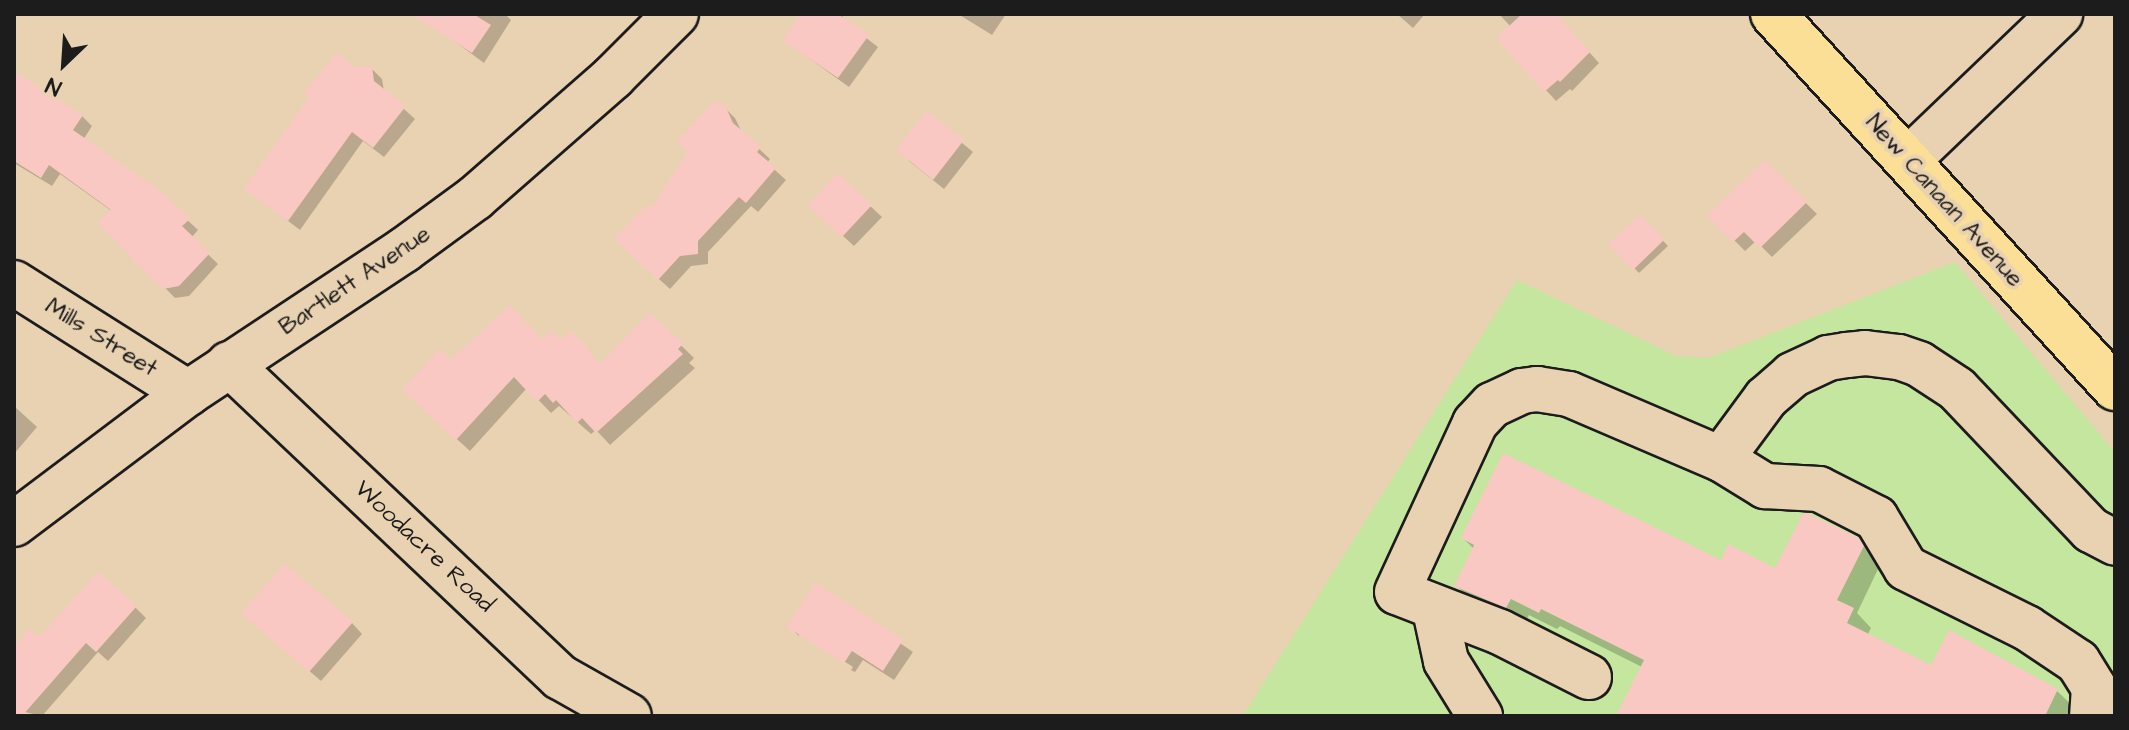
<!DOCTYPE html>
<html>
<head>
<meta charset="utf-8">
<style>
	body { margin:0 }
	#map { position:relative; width:2129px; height:730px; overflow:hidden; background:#e9d2b2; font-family:"Architects Daughter",sans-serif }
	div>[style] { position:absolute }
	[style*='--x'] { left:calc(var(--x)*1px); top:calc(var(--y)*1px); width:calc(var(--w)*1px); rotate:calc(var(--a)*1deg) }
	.green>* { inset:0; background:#c4e69f }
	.shadow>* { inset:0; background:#0003 }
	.building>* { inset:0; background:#f9c8c2 }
	.roads { filter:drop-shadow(2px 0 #1c1c1c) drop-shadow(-2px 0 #1c1c1c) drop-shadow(0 2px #1c1c1c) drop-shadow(0 -2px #1c1c1c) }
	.minor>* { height:44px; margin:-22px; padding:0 22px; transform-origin:22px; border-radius:22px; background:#e9d2b2 }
	.major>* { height:44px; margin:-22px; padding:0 22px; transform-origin:22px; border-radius:22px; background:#fbdf96 }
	span { translate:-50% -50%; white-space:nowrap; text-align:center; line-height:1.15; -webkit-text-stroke:8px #e9d2b2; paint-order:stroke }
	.street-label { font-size:24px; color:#1c1c1c }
	.frame { position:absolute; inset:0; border:16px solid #1c1c1c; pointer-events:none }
	.north { position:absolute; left:24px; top:24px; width:80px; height:80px; -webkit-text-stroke:6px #e9d2b2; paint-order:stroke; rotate:205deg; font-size:22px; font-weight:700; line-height:32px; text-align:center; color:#1c1c1c }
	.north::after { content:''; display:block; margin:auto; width:28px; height:36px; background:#1c1c1c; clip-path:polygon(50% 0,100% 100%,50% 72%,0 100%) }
</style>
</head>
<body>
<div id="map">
	<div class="green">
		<i style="clip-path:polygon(1955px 262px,2115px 452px,2115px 716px,1243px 716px,1517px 280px,1676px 356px,1708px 358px)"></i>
	</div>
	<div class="shadow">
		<i style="clip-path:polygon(442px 14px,505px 14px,511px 20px,484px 63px,434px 26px)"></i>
		<i style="clip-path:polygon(803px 14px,842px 14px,844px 21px,878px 47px,849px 87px,785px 41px)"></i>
		<i style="clip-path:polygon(958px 14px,1006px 14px,992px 35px)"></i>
		<i style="clip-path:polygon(1397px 14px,1425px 14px,1413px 28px)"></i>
		<i style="clip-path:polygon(1499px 14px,1555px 14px,1599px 63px,1572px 91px,1570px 89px,1556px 101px,1499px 38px,1511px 27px)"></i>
		<i style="clip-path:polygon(371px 68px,382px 79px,384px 91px,415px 119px,384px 157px,363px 141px,300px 230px,246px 189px,311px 98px,356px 70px)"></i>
		<i style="clip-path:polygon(14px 74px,82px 116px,92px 126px,83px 140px,160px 194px,198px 230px,191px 238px,218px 264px,189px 296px,175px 298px,101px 223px,113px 212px,60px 174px,52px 186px,14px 163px)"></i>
		<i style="clip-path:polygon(724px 107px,735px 118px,742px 133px,770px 159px,767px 163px,786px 180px,758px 212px,751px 206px,708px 252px,708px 264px,691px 266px,670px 289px,627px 250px)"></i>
		<i style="clip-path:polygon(927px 114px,973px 152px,944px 189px,909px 161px)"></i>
		<i style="clip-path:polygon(1765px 163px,1817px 214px,1772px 257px,1756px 241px,1745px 251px,1710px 216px)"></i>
		<i style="clip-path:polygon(838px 176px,882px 217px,854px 246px,822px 217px)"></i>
		<i style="clip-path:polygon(1641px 217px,1668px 246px,1639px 273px,1611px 244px)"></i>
		<i style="clip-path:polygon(650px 315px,694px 358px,689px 363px,695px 368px,610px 445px,596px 430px,591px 434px,559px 406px,551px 413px,527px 388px,470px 451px,417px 403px,451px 362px,543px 342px,561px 342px,601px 366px)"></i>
		<i style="clip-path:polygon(14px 406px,37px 427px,14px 454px)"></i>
		<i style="clip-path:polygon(1463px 538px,1776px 571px,1858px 539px,1880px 565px,1857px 613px,1871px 628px,1867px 636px,1932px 668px,2057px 691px,2075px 708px,2071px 716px,1618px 716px,1642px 667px,1560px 626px,1557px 629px,1529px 615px,1524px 624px,1474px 603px,1456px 585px,1474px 549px)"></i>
		<i style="clip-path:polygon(816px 586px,913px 652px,894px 680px,863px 660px,855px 672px,851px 670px,853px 667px,799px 632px,799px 636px,790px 627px)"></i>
		<i style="clip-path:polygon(135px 607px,146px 618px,108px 661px,98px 652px,42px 716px,25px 712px,14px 716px,14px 650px)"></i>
		<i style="clip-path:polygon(352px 623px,362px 634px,321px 681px,255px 624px)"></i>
	</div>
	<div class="building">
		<i style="clip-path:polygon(412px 14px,473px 14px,491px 25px,472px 53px)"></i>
		<i style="clip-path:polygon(801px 14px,838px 14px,869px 35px,838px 78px,783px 41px)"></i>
		<i style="clip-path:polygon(1522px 14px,1556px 14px,1590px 52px,1560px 82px,1558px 80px,1544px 92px,1496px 38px)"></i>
		<i style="clip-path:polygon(337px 53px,356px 68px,372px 66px,374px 81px,406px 106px,373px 148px,352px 132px,288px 221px,244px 189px,309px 98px,304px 94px)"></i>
		<i style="clip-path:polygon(14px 71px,83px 115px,73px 130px,162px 192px,190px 219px,182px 226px,210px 253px,179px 286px,163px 289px,98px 223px,111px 210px,49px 165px,41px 178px,14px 161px)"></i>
		<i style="clip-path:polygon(714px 102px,725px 105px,733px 123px,761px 147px,757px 152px,776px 168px,746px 203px,739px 197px,698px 241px,698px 254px,680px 256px,658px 280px,614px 239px,647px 205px,651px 209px,688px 152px,677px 142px)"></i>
		<i style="clip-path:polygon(927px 111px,964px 140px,933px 180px,896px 150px)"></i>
		<i style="clip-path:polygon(1765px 160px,1807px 202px,1760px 248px,1744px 232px,1733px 242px,1707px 216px)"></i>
		<i style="clip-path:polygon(838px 173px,872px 205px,842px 237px,808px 206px)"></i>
		<i style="clip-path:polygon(1641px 215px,1664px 240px,1633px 270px,1608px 244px)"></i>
		<i style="clip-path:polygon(510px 305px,543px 340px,553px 331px,561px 340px,571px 331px,600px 364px,650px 313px,683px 344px,678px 349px,683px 354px,596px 433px,582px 418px,577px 423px,556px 400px,553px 403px,545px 394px,537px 402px,514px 377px,456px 440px,402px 390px,440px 349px,451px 360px)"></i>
		<i style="clip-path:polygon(1503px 453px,1721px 560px,1728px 544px,1775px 568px,1803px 513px,1809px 514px,1859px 538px,1864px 546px,1837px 600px,1854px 608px,1847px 623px,1931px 665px,1949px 630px,2058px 689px,2045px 716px,1616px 716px,1644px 660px,1541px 609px,1539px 613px,1511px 599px,1506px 608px,1454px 586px,1474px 545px,1461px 538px)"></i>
		<i style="clip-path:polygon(285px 564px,353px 622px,309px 672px,241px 613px)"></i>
		<i style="clip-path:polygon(98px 572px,137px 606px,96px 652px,86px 643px,22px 716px,14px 716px,14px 647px,30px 629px,40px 637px)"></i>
		<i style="clip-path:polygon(816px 583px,903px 640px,883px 671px,852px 651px,844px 663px,787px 627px)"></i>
	</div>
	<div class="roads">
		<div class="minor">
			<i style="--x:1908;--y:160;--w:211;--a:-43.8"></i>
			<i style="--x:14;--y:283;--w:206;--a:32.3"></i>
			<i style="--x:229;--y:364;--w:456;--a:43.4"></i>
			<i style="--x:560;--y:677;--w:79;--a:29.5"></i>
			<i style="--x:1721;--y:459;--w:76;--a:-53.6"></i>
			<i style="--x:1766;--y:398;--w:35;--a:-41"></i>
			<i style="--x:1792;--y:375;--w:40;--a:-25"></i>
			<i style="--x:1828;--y:358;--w:19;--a:-9"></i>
			<i style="--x:1847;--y:355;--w:18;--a:-6"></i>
			<i style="--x:1865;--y:353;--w:34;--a:7"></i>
			<i style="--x:1899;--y:357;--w:21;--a:19"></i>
			<i style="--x:1919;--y:364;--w:45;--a:33.3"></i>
			<i style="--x:1957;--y:389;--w:195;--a:46.5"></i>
			<i style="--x:2091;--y:530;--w:27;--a:28"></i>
			<i style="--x:14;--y:524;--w:218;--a:-37"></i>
			<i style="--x:188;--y:393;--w:259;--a:-33.5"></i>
			<i style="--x:404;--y:250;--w:88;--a:-36.2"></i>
			<i style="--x:475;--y:198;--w:184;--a:-41.2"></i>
			<i style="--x:613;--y:77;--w:89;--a:-45"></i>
			<i style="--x:1435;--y:610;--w:52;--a:77.8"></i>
			<i style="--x:1446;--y:661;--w:65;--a:58.3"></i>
			<i style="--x:1589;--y:677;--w:100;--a:-153.2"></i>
			<i style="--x:1500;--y:632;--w:110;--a:-158.8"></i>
			<i style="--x:1397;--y:592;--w:186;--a:-65.2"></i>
			<i style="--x:1475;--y:423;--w:25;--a:-47"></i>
			<i style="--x:1492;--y:405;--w:33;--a:-25"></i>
			<i style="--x:1522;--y:391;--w:15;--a:-8"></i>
			<i style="--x:1537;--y:389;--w:32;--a:9"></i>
			<i style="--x:1569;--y:394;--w:165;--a:23.2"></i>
			<i style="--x:1721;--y:459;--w:52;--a:31.5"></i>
			<i style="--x:1765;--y:486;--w:54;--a:3.2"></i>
			<i style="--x:1819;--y:489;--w:64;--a:27"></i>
			<i style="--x:1876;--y:518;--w:58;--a:59"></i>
			<i style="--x:1906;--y:568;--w:135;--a:26.4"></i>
			<i style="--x:2027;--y:628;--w:61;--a:33.7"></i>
			<i style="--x:2078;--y:662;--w:31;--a:58"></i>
			<i style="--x:2094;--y:688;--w:28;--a:94"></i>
		</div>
		<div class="major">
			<i style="--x:1773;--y:14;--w:507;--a:47.56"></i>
		</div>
	</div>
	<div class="street-label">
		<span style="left:1944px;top:201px;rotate:48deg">New Canaan Avenue</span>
		<span style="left:355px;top:281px;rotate:-34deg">Bartlett Avenue</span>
		<span style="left:101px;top:338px;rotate:32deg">Mills Street</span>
		<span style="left:424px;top:547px;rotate:43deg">Woodacre Road</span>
	</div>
	<div class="frame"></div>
	<div class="north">N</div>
</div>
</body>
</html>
